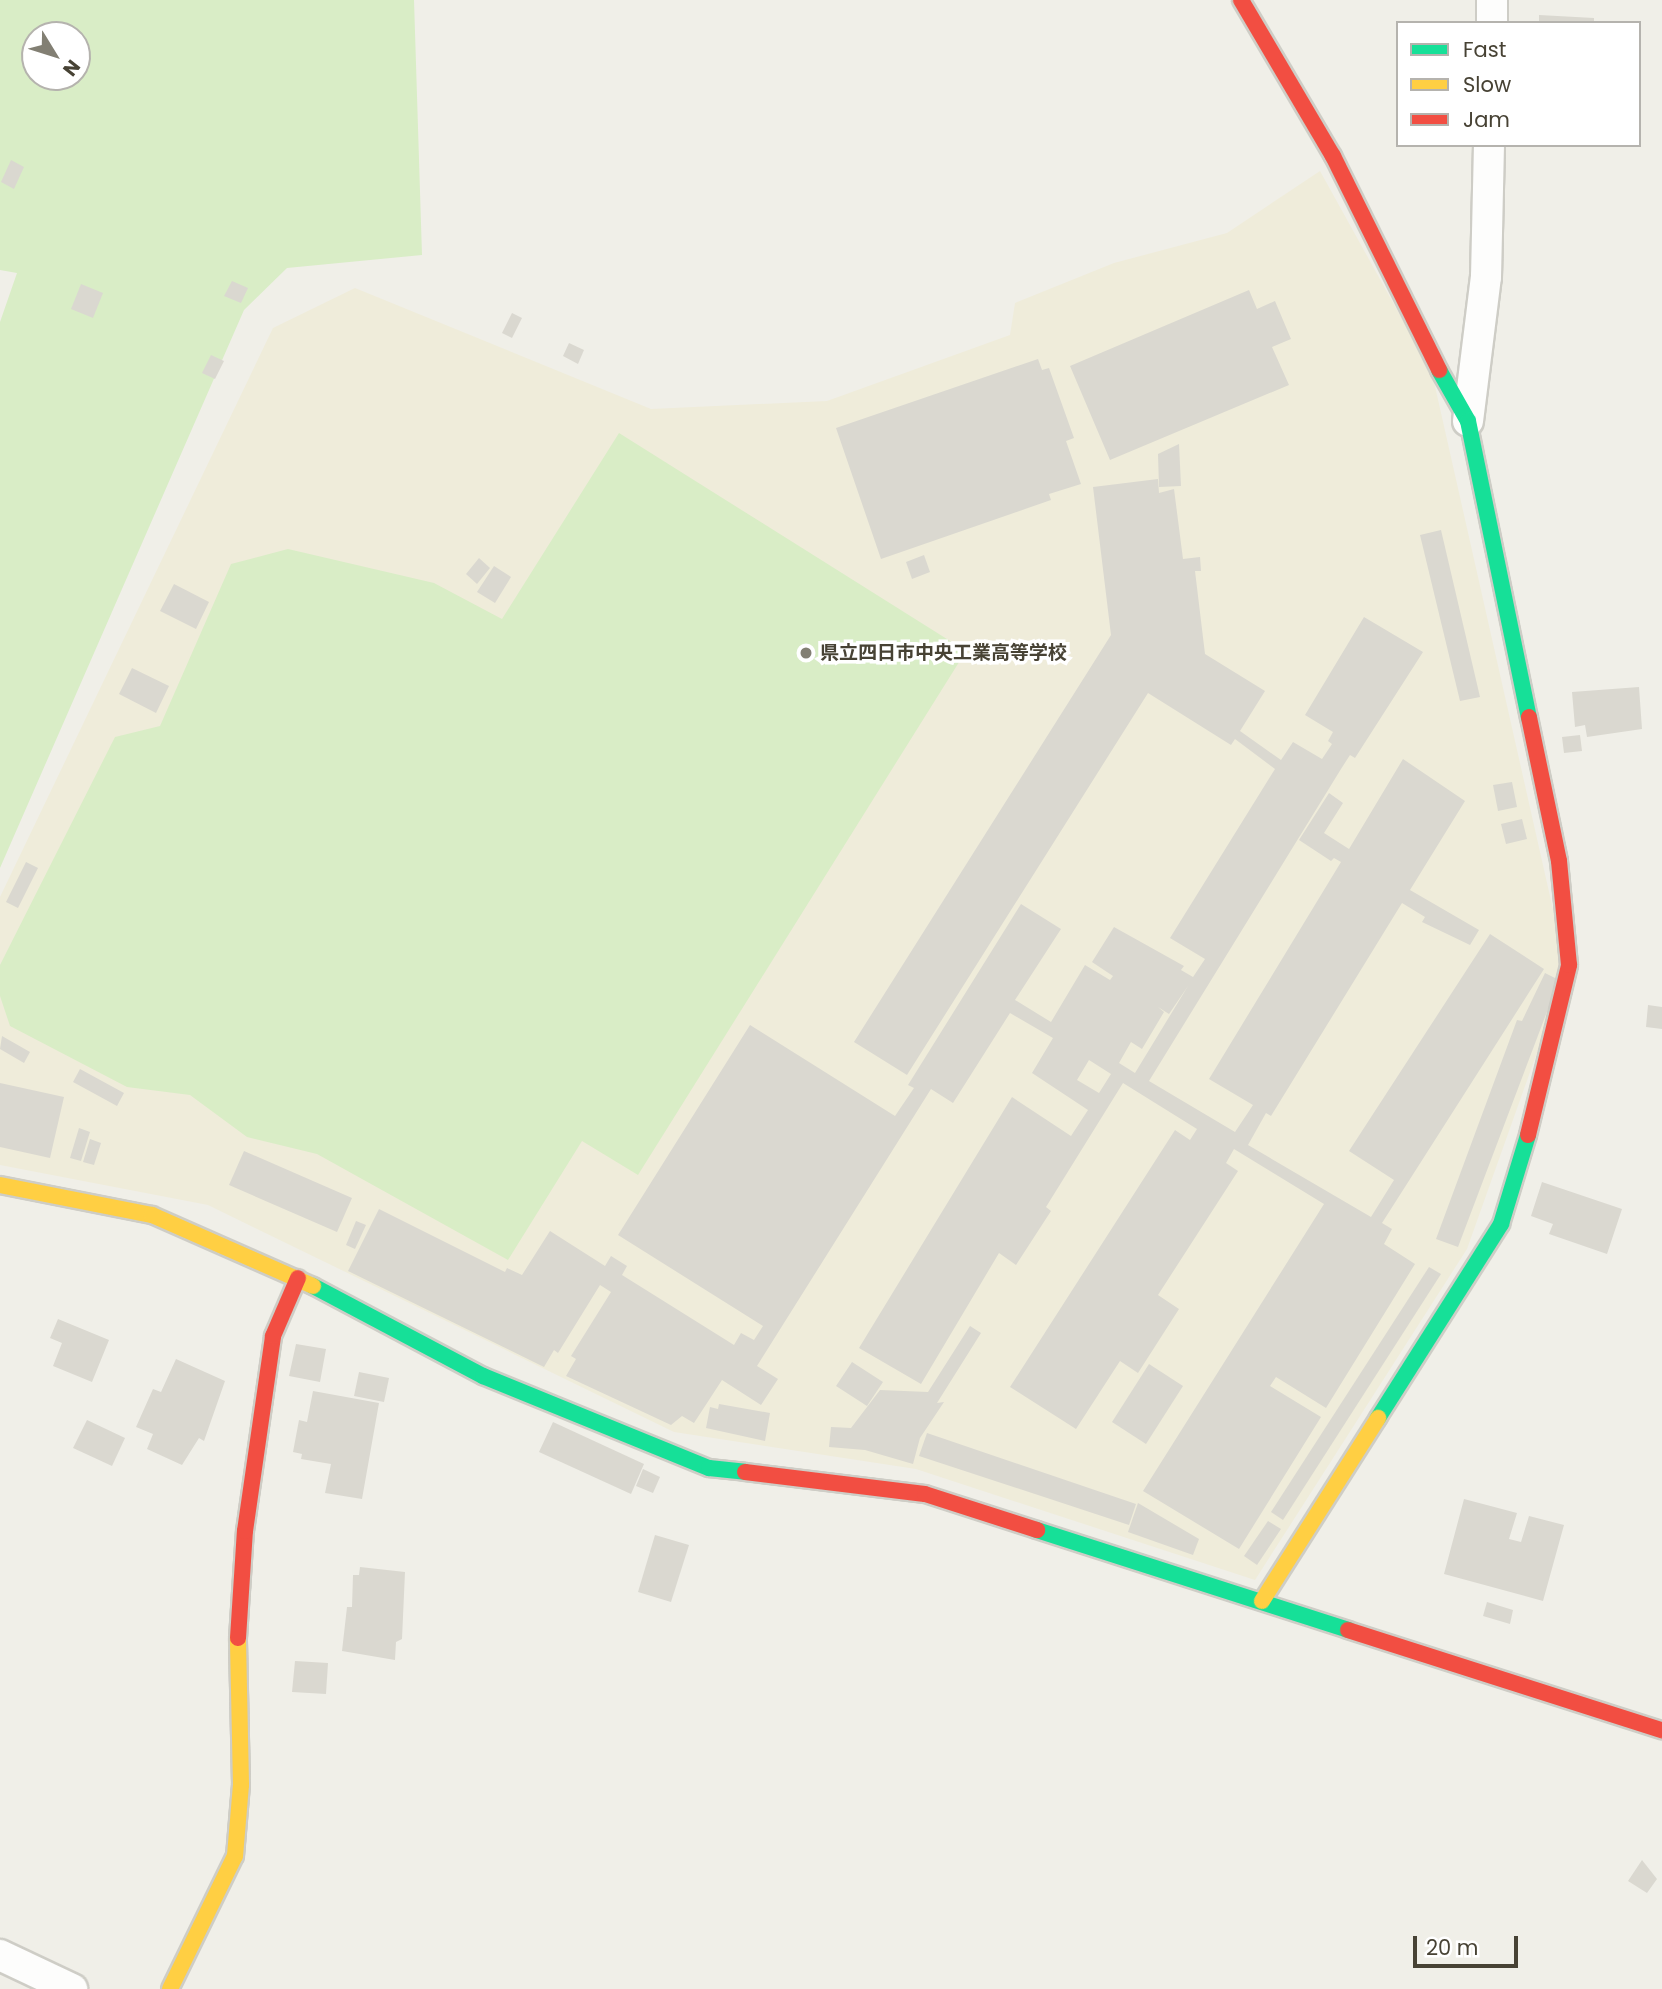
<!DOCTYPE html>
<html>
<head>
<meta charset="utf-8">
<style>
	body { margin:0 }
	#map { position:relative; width:1662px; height:1989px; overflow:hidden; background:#f0efe8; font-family:Poppins,"Noto Sans JP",sans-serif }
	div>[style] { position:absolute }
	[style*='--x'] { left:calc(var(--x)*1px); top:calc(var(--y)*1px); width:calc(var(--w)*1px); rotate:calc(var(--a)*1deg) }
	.education>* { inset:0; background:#efecda }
	.green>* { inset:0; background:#d9edc6 }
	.building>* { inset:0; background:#dad8d0 }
	.roads { filter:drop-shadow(2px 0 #cecdc6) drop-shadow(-2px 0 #cecdc6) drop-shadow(0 2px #cecdc6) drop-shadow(0 -2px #cecdc6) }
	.street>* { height:30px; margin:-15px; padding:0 15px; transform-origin:15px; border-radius:15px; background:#fdfdfc }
	.fast>* { height:16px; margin:-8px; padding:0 8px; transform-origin:8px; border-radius:8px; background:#16e098 }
	.slow>* { height:16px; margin:-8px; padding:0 8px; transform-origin:8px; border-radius:8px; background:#ffcf43 }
	.jam>* { height:16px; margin:-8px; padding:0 8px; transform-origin:8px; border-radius:8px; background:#f24e42 }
	.dots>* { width:19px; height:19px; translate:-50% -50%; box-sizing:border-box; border:4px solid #fff; border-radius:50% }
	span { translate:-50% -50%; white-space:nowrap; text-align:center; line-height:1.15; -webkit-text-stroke:7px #fff; paint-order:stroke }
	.poi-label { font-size:19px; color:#474234; font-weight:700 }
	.left { translate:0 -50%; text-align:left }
	.legend { position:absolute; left:1396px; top:21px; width:245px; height:126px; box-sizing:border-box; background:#fff; border:2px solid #b5b3ae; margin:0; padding:9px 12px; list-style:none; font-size:21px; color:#474234 }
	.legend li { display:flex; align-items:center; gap:14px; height:35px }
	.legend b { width:35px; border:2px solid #b5b3ae }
	.north { position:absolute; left:21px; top:21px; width:70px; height:70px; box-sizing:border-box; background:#fff; border:2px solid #b5b3ae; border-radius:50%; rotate:128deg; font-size:19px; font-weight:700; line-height:28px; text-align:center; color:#474234 }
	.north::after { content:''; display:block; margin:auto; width:24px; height:32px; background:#827f73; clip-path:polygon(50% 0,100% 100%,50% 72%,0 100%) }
	.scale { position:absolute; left:1413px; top:1936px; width:105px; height:32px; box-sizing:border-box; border:4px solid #474234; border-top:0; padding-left:9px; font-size:21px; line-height:24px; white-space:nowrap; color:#474234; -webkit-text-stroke:5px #fff; paint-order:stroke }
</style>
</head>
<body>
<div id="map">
	<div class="education">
		<i style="clip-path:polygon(1320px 171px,1432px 373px,1561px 945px,1561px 985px,1467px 1249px,1255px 1580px,916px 1469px,674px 1432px,208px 1205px,0 1165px,0 897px,273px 328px,355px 288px,651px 409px,827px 401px,1010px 335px,1015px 303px,1114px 263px,1227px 233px)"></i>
	</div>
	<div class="green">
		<i style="clip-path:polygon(evenodd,0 0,414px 0,422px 255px,287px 268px,244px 310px,0 868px,0 322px,17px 273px,0 270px,0 0,35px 35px,77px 35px,77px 77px,35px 77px,35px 35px)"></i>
		<i style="clip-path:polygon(619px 433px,966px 651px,638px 1175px,582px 1141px,508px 1260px,317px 1154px,247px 1137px,190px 1095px,127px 1087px,10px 1026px,0 996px,0 965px,115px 737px,160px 726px,231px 564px,288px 549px,434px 583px,502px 619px)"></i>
	</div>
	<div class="building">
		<i style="clip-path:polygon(1539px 15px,1594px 18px,1594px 23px,1539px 23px)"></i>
		<i style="clip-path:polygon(11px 160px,24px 167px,14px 189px,1px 182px)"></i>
		<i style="clip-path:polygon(232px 281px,248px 288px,241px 303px,224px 296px)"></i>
		<i style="clip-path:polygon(81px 284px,103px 293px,93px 318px,71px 309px)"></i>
		<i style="clip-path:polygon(1249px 290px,1257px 309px,1275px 301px,1291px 339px,1272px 347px,1289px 385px,1110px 460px,1070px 366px)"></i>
		<i style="clip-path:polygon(512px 313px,522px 318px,512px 338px,502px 333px)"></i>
		<i style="clip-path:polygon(569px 343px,584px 350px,578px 364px,563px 356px)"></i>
		<i style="clip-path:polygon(211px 355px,224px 361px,215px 379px,202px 373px)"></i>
		<i style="clip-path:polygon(1038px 359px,1042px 370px,1049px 368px,1074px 438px,1066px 441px,1081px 484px,1049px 494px,1051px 500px,881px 559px,836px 428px)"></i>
		<i style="clip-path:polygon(1179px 444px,1181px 486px,1159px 487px,1158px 454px)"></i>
		<i style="clip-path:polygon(evenodd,1158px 479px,1159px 493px,1174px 489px,1183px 559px,1200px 557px,1201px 571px,1195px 571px,1205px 654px,1265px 691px,1240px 731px,1281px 760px,1293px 742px,1322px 759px,1332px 744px,1328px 741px,1333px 732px,1305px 715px,1364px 617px,1423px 652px,1355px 758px,1350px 755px,1341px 769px,1149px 1081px,1235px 1132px,1253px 1105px,1209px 1079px,1341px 862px,1334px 858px,1331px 861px,1299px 840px,1329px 793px,1343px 803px,1324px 833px,1349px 849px,1403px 759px,1465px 801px,1410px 890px,1479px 930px,1470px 945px,1422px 922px,1425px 917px,1402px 903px,1271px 1116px,1266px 1113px,1248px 1145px,1371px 1217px,1394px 1180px,1349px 1151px,1490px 934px,1544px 969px,1382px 1223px,1392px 1229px,1384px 1244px,1415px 1264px,1326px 1408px,1276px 1377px,1270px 1386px,1321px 1417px,1239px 1549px,1143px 1491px,1324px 1204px,1234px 1149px,1226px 1163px,1238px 1171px,1158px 1295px,1179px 1309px,1138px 1373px,1120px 1361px,1076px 1429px,1010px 1387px,1175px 1130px,1190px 1140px,1197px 1129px,1123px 1083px,1046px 1207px,1051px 1211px,1016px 1265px,999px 1253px,921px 1384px,859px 1348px,1012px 1097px,1071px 1136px,1088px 1110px,1032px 1073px,1053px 1038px,1010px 1013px,953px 1103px,931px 1089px,757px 1366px,778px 1379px,761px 1405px,722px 1380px,694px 1423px,682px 1416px,671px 1425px,566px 1376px,576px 1359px,571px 1356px,611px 1292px,600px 1285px,558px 1353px,554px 1350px,544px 1367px,348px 1271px,379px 1209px,505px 1272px,507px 1268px,522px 1275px,550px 1231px,605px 1266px,611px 1256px,627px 1266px,622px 1275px,734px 1345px,741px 1333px,754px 1340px,763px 1326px,618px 1235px,750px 1025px,895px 1116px,914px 1088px,908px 1085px,1021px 904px,1061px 929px,1015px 1000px,1051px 1022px,1085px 965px,1110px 980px,1113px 976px,1092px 962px,1114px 927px,1184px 966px,1181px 970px,1193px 977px,1205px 959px,1170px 938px,1275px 769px,1235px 739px,1231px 745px,1148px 693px,907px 1075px,854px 1042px,1111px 635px,1093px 487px,1158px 479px,1188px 986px,1135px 1073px,1119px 1063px,1131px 1042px,1142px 1049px,1164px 1012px,1158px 1007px,1169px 1014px,1188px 986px,1158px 479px,1089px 1060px,1111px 1074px,1099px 1093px,1077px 1080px,1089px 1060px)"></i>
		<i style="clip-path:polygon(1441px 530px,1480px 697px,1460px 701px,1420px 535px)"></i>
		<i style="clip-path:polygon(924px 555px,930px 572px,912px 579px,906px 562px)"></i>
		<i style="clip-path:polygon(479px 558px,490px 568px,477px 584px,466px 574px)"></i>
		<i style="clip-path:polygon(494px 566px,511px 577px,495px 603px,477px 592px)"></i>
		<i style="clip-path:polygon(174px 584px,209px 602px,196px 629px,160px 611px)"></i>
		<i style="clip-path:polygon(132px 668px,169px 686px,156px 713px,119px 694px)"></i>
		<i style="clip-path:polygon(1639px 687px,1642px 729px,1587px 737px,1585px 725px,1575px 727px,1572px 692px)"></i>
		<i style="clip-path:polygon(1580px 735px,1582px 751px,1564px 753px,1562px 737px)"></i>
		<i style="clip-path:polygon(1512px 782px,1517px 807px,1498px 811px,1493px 785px)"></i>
		<i style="clip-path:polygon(1522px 819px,1527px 839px,1506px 844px,1501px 824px)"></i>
		<i style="clip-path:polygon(26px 862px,38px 868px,18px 908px,6px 902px)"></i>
		<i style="clip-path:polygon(1545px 973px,1559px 980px,1458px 1247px,1436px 1239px,1517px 1020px,1522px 1021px)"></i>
		<i style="clip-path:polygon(1648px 1005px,1662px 1007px,1662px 1029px,1646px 1027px)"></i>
		<i style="clip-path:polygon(2px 1036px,30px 1052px,24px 1063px,0 1049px)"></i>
		<i style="clip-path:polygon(80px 1069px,124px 1093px,117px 1106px,73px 1082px)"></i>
		<i style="clip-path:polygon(0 1083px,64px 1097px,50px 1158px,0 1147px)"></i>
		<i style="clip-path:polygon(79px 1128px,90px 1132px,81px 1161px,70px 1158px)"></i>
		<i style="clip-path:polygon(90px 1139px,101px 1143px,94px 1165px,83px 1162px)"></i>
		<i style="clip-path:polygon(244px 1151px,352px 1198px,337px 1232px,229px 1185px)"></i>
		<i style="clip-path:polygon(1542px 1182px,1622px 1209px,1607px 1254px,1549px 1234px,1553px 1224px,1531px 1216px)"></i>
		<i style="clip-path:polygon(356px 1221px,366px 1225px,355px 1249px,346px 1245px)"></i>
		<i style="clip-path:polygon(1429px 1267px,1441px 1274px,1283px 1520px,1271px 1512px)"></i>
		<i style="clip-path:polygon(58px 1319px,109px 1340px,92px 1382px,53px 1366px,62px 1343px,50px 1338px)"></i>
		<i style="clip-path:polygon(970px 1326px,981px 1333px,937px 1403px,944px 1402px,920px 1438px,913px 1464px,865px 1450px,829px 1447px,831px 1427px,851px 1428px,880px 1390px,928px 1392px)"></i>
		<i style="clip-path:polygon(296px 1344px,326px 1349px,320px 1382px,289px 1376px)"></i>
		<i style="clip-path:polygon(176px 1359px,225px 1381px,204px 1441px,199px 1438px,182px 1465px,147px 1449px,153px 1434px,136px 1427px,153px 1389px,161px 1392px)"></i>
		<i style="clip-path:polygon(852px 1362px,883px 1382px,867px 1406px,836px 1386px)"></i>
		<i style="clip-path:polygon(1149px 1364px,1183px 1386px,1146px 1444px,1112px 1422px)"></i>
		<i style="clip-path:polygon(359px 1372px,389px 1378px,384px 1402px,354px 1396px)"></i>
		<i style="clip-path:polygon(313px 1391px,379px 1403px,362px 1499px,325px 1493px,331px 1464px,301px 1459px,302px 1454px,293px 1452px,299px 1420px,307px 1422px)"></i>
		<i style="clip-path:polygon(719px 1404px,770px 1413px,765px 1441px,706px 1428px,710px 1407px,718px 1409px)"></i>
		<i style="clip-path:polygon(87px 1420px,125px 1438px,112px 1466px,73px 1448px)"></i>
		<i style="clip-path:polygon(553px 1422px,644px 1464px,631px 1494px,539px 1452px)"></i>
		<i style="clip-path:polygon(927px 1433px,1136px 1504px,1129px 1525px,919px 1456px)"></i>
		<i style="clip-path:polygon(643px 1469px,660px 1477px,653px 1493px,636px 1486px)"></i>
		<i style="clip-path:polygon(1464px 1499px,1517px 1513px,1509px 1539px,1521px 1542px,1529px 1516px,1564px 1525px,1543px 1601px,1444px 1574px)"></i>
		<i style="clip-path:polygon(1138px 1503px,1199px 1539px,1193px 1555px,1128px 1532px)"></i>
		<i style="clip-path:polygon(1268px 1521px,1281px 1529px,1257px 1565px,1244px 1556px)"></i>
		<i style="clip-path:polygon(655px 1535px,689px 1545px,671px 1602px,638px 1592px)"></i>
		<i style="clip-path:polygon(360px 1567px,405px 1572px,402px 1639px,396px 1642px,395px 1660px,342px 1651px,347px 1607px,352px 1607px,353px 1575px,359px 1575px)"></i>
		<i style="clip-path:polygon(1487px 1602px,1513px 1610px,1510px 1624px,1483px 1616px)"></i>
		<i style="clip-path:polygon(295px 1661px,328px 1663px,326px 1694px,292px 1692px)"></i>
		<i style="clip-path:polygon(1642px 1860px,1657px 1879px,1647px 1893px,1628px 1881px)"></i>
	</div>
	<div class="roads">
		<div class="street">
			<i style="--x:1492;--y:23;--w:23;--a:-90"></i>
			<i style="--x:1468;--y:421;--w:145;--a:-82.9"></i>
			<i style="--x:1486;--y:277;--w:132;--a:-88.7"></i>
			<i style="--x:0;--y:1955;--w:80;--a:25.3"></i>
		</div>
		<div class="fast">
			<i style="--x:1439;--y:370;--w:59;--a:60.4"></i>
			<i style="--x:1468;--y:421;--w:302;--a:78.4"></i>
			<i style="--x:313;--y:1286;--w:192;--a:27.9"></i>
			<i style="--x:483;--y:1376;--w:244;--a:22.2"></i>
			<i style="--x:709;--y:1468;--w:36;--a:6"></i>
			<i style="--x:1378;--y:1418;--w:230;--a:-57.6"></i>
			<i style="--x:1501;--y:1224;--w:93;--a:-73.1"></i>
			<i style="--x:1037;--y:1530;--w:327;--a:17.8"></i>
		</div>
		<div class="slow">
			<i style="--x:0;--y:1185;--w:155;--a:11.2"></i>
			<i style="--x:152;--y:1215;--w:176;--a:23.8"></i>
			<i style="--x:1262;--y:1601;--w:217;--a:-57.6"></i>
			<i style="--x:170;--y:1989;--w:148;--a:-64"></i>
			<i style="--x:235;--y:1856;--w:71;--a:-85.2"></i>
			<i style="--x:241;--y:1785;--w:147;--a:-91.2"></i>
		</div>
		<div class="jam">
			<i style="--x:1241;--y:0;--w:181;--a:59.5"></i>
			<i style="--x:1333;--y:156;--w:239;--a:63.6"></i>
			<i style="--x:1528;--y:1135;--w:175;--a:-76.4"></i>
			<i style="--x:1569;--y:965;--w:104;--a:-95.5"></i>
			<i style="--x:1559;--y:861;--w:147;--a:-101.8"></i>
			<i style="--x:745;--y:1472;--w:181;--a:7"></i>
			<i style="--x:925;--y:1494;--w:118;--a:17.8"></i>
			<i style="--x:1348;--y:1630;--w:330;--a:17.7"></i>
			<i style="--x:238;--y:1638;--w:107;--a:-86.3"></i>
			<i style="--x:245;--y:1531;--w:197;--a:-81.8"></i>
			<i style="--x:273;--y:1336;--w:63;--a:-66.7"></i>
		</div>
	</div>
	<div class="dots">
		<i style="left:806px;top:653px;background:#827f73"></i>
	</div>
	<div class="poi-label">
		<span class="left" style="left:820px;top:653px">県立四日市中央工業高等学校</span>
	</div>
	<ul class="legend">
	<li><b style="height:9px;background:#16e098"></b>Fast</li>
	<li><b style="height:9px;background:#ffcf43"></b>Slow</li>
	<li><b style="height:9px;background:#f24e42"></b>Jam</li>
	</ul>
	<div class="north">N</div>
	<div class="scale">20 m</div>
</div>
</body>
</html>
